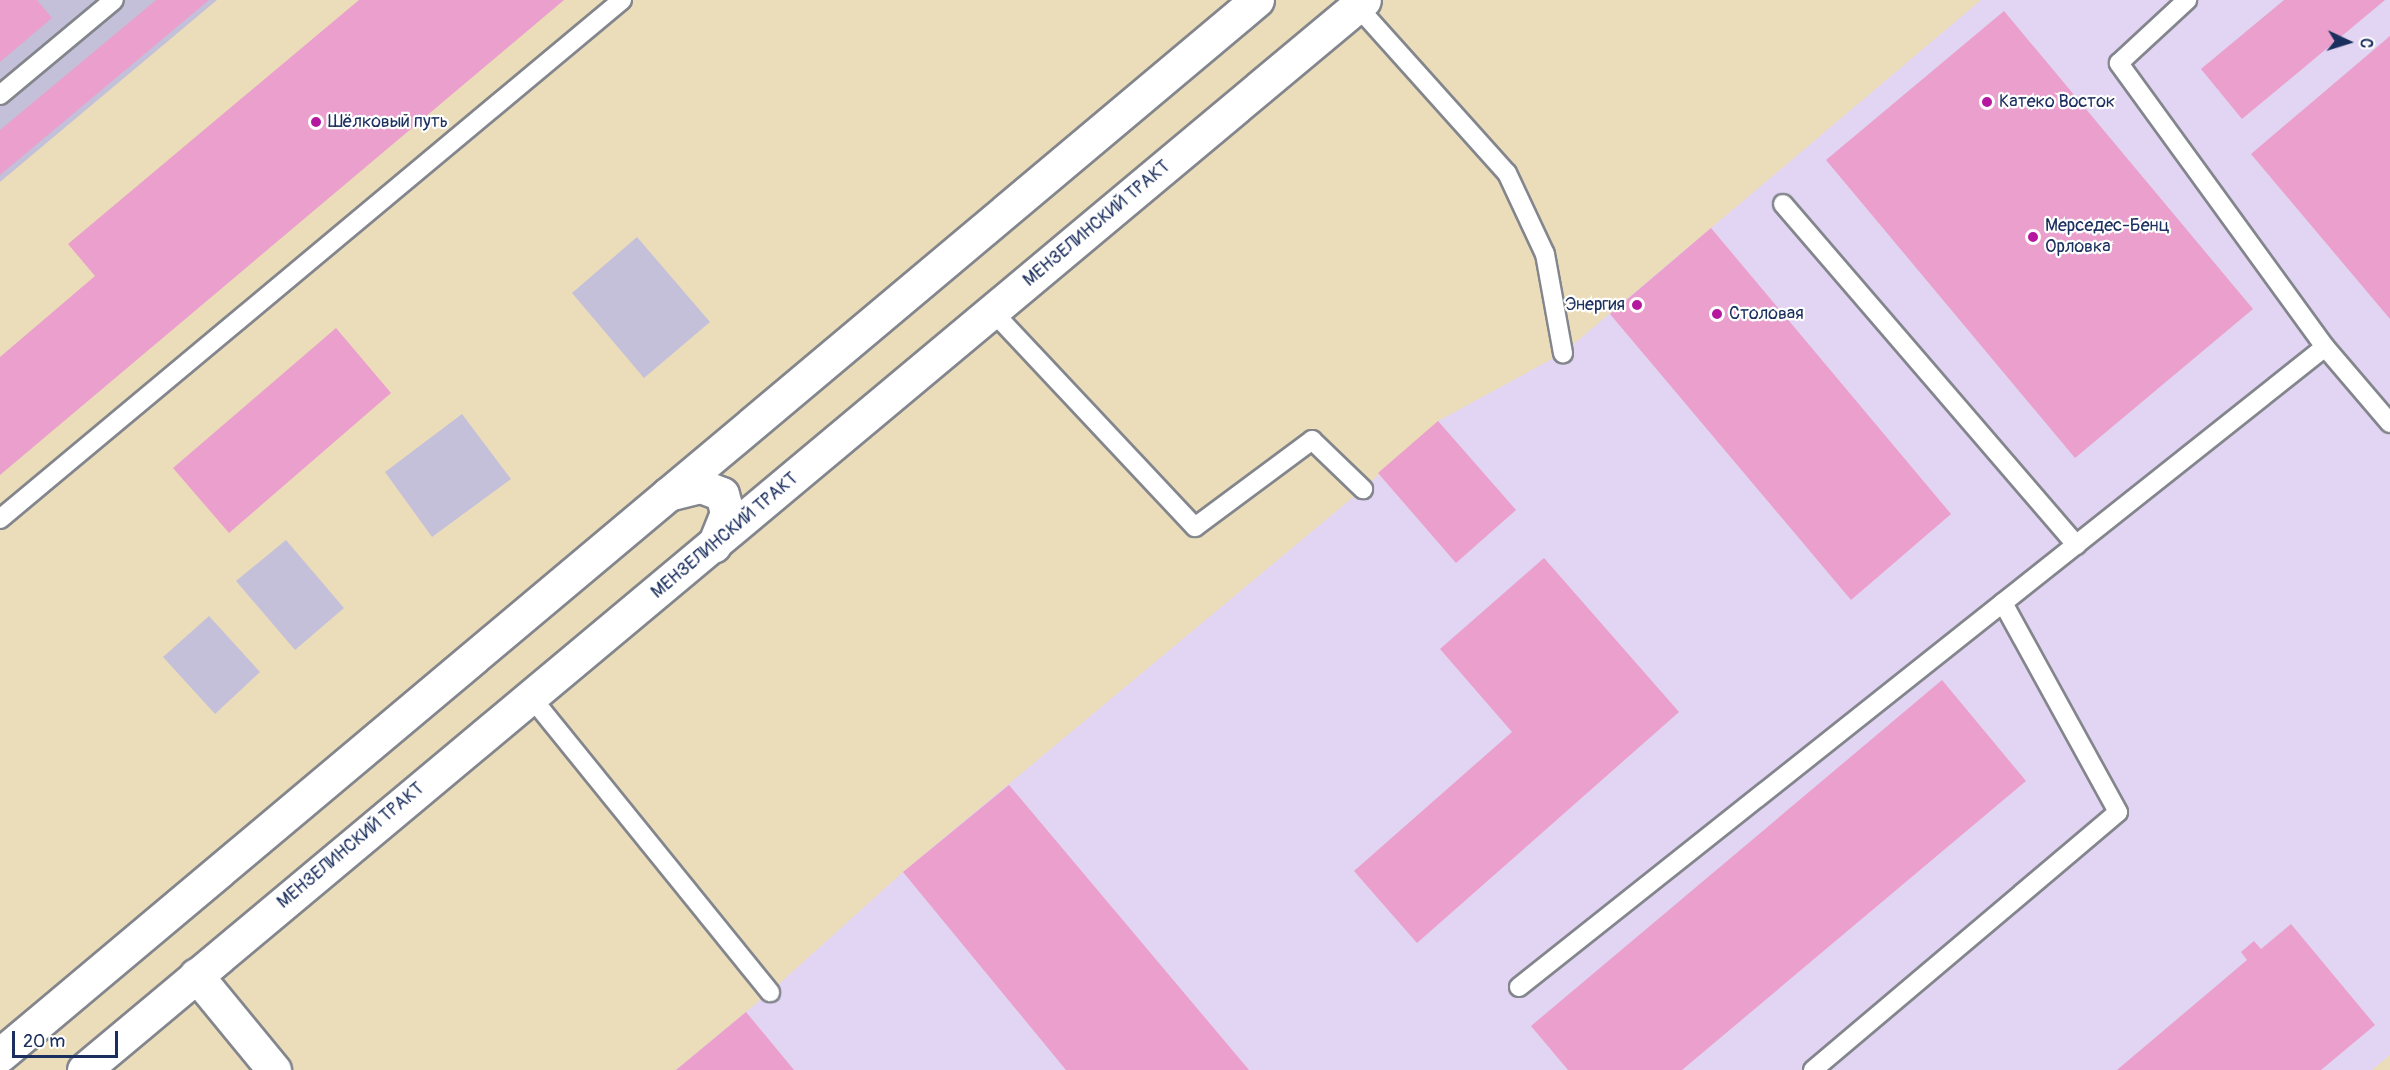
<!DOCTYPE html>
<html>
<head>
<meta charset="utf-8">
<style>
	body { margin:0 }
	#map { position:relative; width:2390px; height:1070px; overflow:hidden; background:#ebddba; font-family:Pangolin,sans-serif }
	div>[style] { position:absolute }
	[style*='--x'] { left:calc(var(--x)*1px); top:calc(var(--y)*1px); width:calc(var(--w)*1px); rotate:calc(var(--a)*1deg) }
	.built>* { inset:0; background:#e2d4f3 }
	.industrial>* { inset:0; background:#c5c0da }
	.building>* { inset:0; background:#ea9fcc }
	.roads { filter:drop-shadow(2px 0 #83868c) drop-shadow(-2px 0 #83868c) drop-shadow(0 2px #83868c) drop-shadow(0 -2px #83868c) }
	.service>* { height:18px; margin:-9px; padding:0 9px; transform-origin:9px; border-radius:9px; background:#fff }
	.minor>* { height:33px; margin:-16.5px; padding:0 16.5px; transform-origin:16.5px; border-radius:16.5px; background:#fff }
	.primary>* { height:33px; margin:-16.5px; padding:0 16.5px; transform-origin:16.5px; border-radius:16.5px; background:#fff }
	.dots>* { width:16px; height:16px; translate:-50% -50%; box-sizing:border-box; border:3px solid #fff; border-radius:50% }
	span { translate:-50% -50%; white-space:nowrap; text-align:center; line-height:1.15; -webkit-text-stroke:4.5px #fff; paint-order:stroke }
	.poi-label { font-size:18px; color:#1b2f5e }
	.left { translate:0 -50%; text-align:left }
	.right { translate:-100% -50%; text-align:right }
	.street-label { font-size:18px; color:#1b2f5e }
	.north { position:absolute; left:2318px; top:12px; width:60px; height:60px; -webkit-text-stroke:4px #fff; paint-order:stroke; rotate:94deg; font-size:16px; font-weight:700; line-height:24px; text-align:center; color:#1b2f5e }
	.north::after { content:''; display:block; margin:auto; width:21px; height:27px; background:#1b2f5e; clip-path:polygon(50% 0,100% 100%,50% 72%,0 100%) }
	.scale { position:absolute; left:12px; top:1031px; width:106px; height:27px; box-sizing:border-box; border:3px solid #1b2f5e; border-top:0; padding-left:8px; font-size:18px; line-height:21px; white-space:nowrap; color:#1b2f5e; -webkit-text-stroke:4px #fff; paint-order:stroke }
</style>
</head>
<body>
<div id="map">
	<div class="built">
		<i style="clip-path:polygon(1981px 0,2390px 0,2390px 1055px,2372px 1070px,676px 1070px,770px 992px,903px 872px,1363px 489px,1438px 421px,1563px 353px)"></i>
	</div>
	<div class="industrial">
		<i style="clip-path:polygon(0 0,217px 0,0 182px)"></i>
		<i style="clip-path:polygon(637px 237px,710px 322px,644px 378px,572px 293px)"></i>
		<i style="clip-path:polygon(462px 414px,511px 479px,432px 537px,385px 472px)"></i>
		<i style="clip-path:polygon(286px 540px,344px 608px,295px 650px,236px 581px)"></i>
		<i style="clip-path:polygon(209px 616px,260px 672px,215px 714px,163px 657px)"></i>
	</div>
	<div class="building">
		<i style="clip-path:polygon(0 0,37px 0,52px 18px,0 62px)"></i>
		<i style="clip-path:polygon(156px 0,209px 0,0 175px,0 130px)"></i>
		<i style="clip-path:polygon(359px 0,564px 0,0 475px,0 357px,95px 276px,68px 244px)"></i>
		<i style="clip-path:polygon(2284px 0,2385px 0,2242px 119px,2201px 69px)"></i>
		<i style="clip-path:polygon(2004px 11px,2253px 309px,2075px 458px,1826px 160px)"></i>
		<i style="clip-path:polygon(2390px 36px,2390px 319px,2251px 154px)"></i>
		<i style="clip-path:polygon(1711px 228px,1951px 514px,1851px 600px,1610px 314px)"></i>
		<i style="clip-path:polygon(336px 328px,391px 393px,229px 533px,173px 468px)"></i>
		<i style="clip-path:polygon(1438px 421px,1516px 510px,1456px 563px,1378px 473px)"></i>
		<i style="clip-path:polygon(1544px 558px,1679px 712px,1417px 943px,1354px 871px,1512px 732px,1440px 649px)"></i>
		<i style="clip-path:polygon(1942px 680px,2026px 781px,1682px 1070px,1568px 1070px,1531px 1026px)"></i>
		<i style="clip-path:polygon(1009px 785px,1249px 1070px,1066px 1070px,903px 872px)"></i>
		<i style="clip-path:polygon(2291px 924px,2375px 1025px,2321px 1070px,2117px 1070px,2247px 960px,2241px 952px,2254px 941px,2261px 949px)"></i>
		<i style="clip-path:polygon(746px 1012px,794px 1070px,676px 1070px)"></i>
	</div>
	<div class="roads">
		<div class="service">
			<i style="--x:1357;--y:6;--w:224;--a:48.1"></i>
			<i style="--x:1507;--y:173;--w:89;--a:64.9"></i>
			<i style="--x:1545;--y:254;--w:101;--a:79.7"></i>
			<i style="--x:0;--y:95;--w:148;--a:-39.8"></i>
			<i style="--x:1783;--y:204;--w:450;--a:49.3"></i>
			<i style="--x:993;--y:312;--w:295;--a:46.8"></i>
			<i style="--x:1195;--y:527;--w:146;--a:-36.6"></i>
			<i style="--x:1312;--y:440;--w:71;--a:43.9"></i>
			<i style="--x:2325;--y:347;--w:100;--a:49.5"></i>
			<i style="--x:0;--y:519;--w:810;--a:-39.84"></i>
			<i style="--x:531;--y:697;--w:380;--a:51"></i>
			<i style="--x:1519;--y:987;--w:1029;--a:-38.45"></i>
			<i style="--x:2325;--y:347;--w:351;--a:-126"></i>
			<i style="--x:2119;--y:63;--w:93;--a:-42.8"></i>
			<i style="--x:1813;--y:1070;--w:399;--a:-40.2"></i>
			<i style="--x:2118;--y:812;--w:239;--a:-118.8"></i>
		</div>
		<div class="minor">
			<i style="--x:196;--y:975;--w:123;--a:50.6"></i>
		</div>
		<div class="primary">
			<i style="--x:668;--y:494;--w:34;--a:-14"></i>
			<i style="--x:701;--y:486;--w:22;--a:21"></i>
			<i style="--x:722;--y:494;--w:20;--a:75"></i>
			<i style="--x:727;--y:513;--w:35;--a:112"></i>
			<i style="--x:0;--y:1055;--w:1641;--a:-40.01"></i>
			<i style="--x:84;--y:1070;--w:1668;--a:-39.89"></i>
		</div>
	</div>
	<div class="dots">
		<i style="left:1987px;top:102px;background:#b5179e"></i>
		<i style="left:316px;top:122px;background:#b5179e"></i>
		<i style="left:2033px;top:237px;background:#b5179e"></i>
		<i style="left:1637px;top:305px;background:#b5179e"></i>
		<i style="left:1717px;top:314px;background:#b5179e"></i>
	</div>
	<div class="poi-label">
		<span class="left" style="left:1999px;top:102px">Катеко Восток</span>
		<span class="left" style="left:328px;top:122px">Шёлковый путь</span>
		<span class="left" style="left:2045px;top:237px">Мерседес-Бенц<br>Орловка</span>
		<span class="right" style="left:1625px;top:305px">Энергия</span>
		<span class="left" style="left:1729px;top:314px">Столовая</span>
	</div>
	<div class="street-label">
		<span style="left:1097px;top:224px;rotate:-40deg">МЕНЗЕЛИНСКИЙ ТРАКТ</span>
		<span style="left:725px;top:536px;rotate:-40deg">МЕНЗЕЛИНСКИЙ ТРАКТ</span>
		<span style="left:351px;top:846px;rotate:-40deg">МЕНЗЕЛИНСКИЙ ТРАКТ</span>
	</div>
	<div class="north">С</div>
	<div class="scale">20 m</div>
</div>
</body>
</html>
